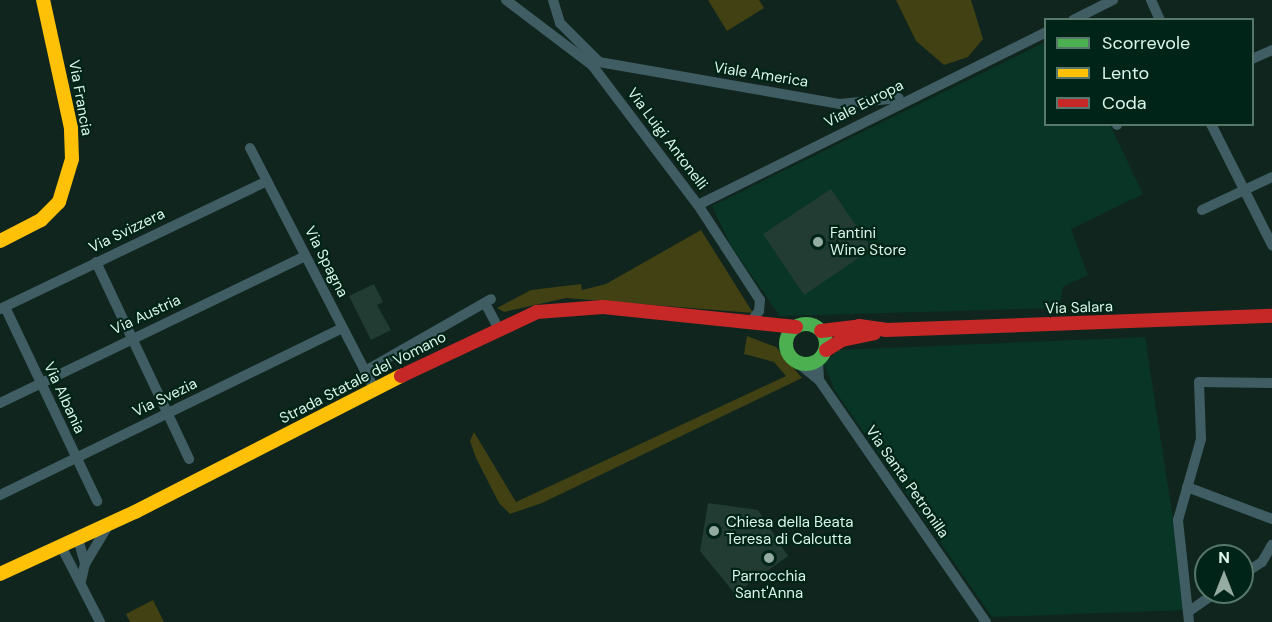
<!DOCTYPE html>
<html>
<head>
<meta charset="utf-8">
<style>
	body { margin:0 }
	#map { position:relative; width:1272px; height:622px; overflow:hidden; background:#10251d; font-family:"DM Sans",sans-serif }
	div>[style] { position:absolute }
	[style*='--x'] { left:calc(var(--x)*1px); top:calc(var(--y)*1px); width:calc(var(--w)*1px); rotate:calc(var(--a)*1deg) }
	.built>* { inset:0; background:#083525 }
	.green>* { inset:0; background:#414113 }
	.building>* { inset:0; background:#223c33 }
	.street>* { height:10px; margin:-5px; padding:0 5px; transform-origin:5px; border-radius:5px; background:#405d64 }
	.fast>* { height:14px; margin:-7px; padding:0 7px; transform-origin:7px; border-radius:7px; background:#4caf50 }
	.fast>.ring { margin:-7px; padding:0; box-sizing:content-box; background:none; border:14px solid #4caf50; border-radius:50% }
	.slow>* { height:14px; margin:-7px; padding:0 7px; transform-origin:7px; border-radius:7px; background:#ffc107 }
	.jam>* { height:14px; margin:-7px; padding:0 7px; transform-origin:7px; border-radius:7px; background:#c62828 }
	.dots>* { width:16px; height:16px; translate:-50% -50%; box-sizing:border-box; border:3px solid #002417; border-radius:50% }
	span { translate:-50% -50%; white-space:nowrap; text-align:center; line-height:1.15; -webkit-text-stroke:4.5px #002417; paint-order:stroke }
	.street-label { font-size:15px; color:#dbf5e8 }
	.poi-label { font-size:15px; color:#dbf5e8 }
	.left { translate:0 -50%; text-align:left }
	.legend { position:absolute; left:1044px; top:18px; width:210px; height:108px; box-sizing:border-box; background:#002417; border:2px solid #58786b; margin:0; padding:8px 10px; list-style:none; font-size:18px; color:#dbf5e8 }
	.legend li { display:flex; align-items:center; gap:12px; height:30px }
	.legend b { width:30px; border:2px solid #58786b }
	.north { position:absolute; left:1194px; top:544px; width:60px; height:60px; box-sizing:border-box; background:#002417; border:2px solid #58786b; border-radius:50%; rotate:0deg; font-size:16px; font-weight:700; line-height:24px; text-align:center; color:#dbf5e8 }
	.north::after { content:''; display:block; margin:auto; width:21px; height:27px; background:#94aca1; clip-path:polygon(50% 0,100% 100%,50% 72%,0 100%) }
</style>
</head>
<body>
<div id="map">
	<div class="built">
		<i style="clip-path:polygon(1045px 42px,1046px 124px,1110px 125px,1143px 194px,1071px 229px,1088px 275px,1063px 287px,1059px 308px,780px 316px,731px 246px,712px 206px)"></i>
		<i style="clip-path:polygon(1145px 337px,1187px 610px,992px 617px,835px 391px,824px 364px,838px 350px)"></i>
	</div>
	<div class="green">
		<i style="clip-path:polygon(708px 0,759px 0,764px 8px,727px 31px)"></i>
		<i style="clip-path:polygon(896px 0,971px 0,983px 39px,968px 57px,944px 65px,916px 41px)"></i>
		<i style="clip-path:polygon(701px 230px,753px 313px,566px 298px,504px 312px,497px 308px,531px 290px,581px 284px,582px 290px,606px 284px)"></i>
		<i style="clip-path:polygon(747px 336px,776px 347px,802px 378px,542px 503px,510px 514px,499px 503px,476px 458px,470px 441px,474px 432px,516px 502px,786px 376px,774px 362px,744px 354px)"></i>
		<i style="clip-path:polygon(153px 600px,164px 622px,130px 622px,126px 614px)"></i>
	</div>
	<div class="building">
		<i style="clip-path:polygon(831px 189px,872px 249px,804px 295px,763px 234px)"></i>
		<i style="clip-path:polygon(374px 284px,383px 302px,377px 305px,391px 330px,371px 340px,349px 296px)"></i>
		<i style="clip-path:polygon(708px 503px,758px 510px,788px 556px,735px 594px,700px 551px)"></i>
	</div>
	<div class="street">
		<i style="--x:506;--y:0;--w:108;--a:37.1"></i>
		<i style="--x:592;--y:65;--w:176;--a:52.9"></i>
		<i style="--x:698;--y:205;--w:113;--a:56.9"></i>
		<i style="--x:760;--y:300;--w:11;--a:95"></i>
		<i style="--x:759;--y:311;--w:16;--a:128"></i>
		<i style="--x:553;--y:0;--w:24;--a:73"></i>
		<i style="--x:560;--y:23;--w:55;--a:45"></i>
		<i style="--x:1151;--y:0;--w:22;--a:66"></i>
		<i style="--x:1073;--y:20;--w:45;--a:-26.6"></i>
		<i style="--x:1252;--y:59;--w:22;--a:-24"></i>
		<i style="--x:592;--y:65;--w:8;--a:-23"></i>
		<i style="--x:599;--y:62;--w:245;--a:9.9"></i>
		<i style="--x:840;--y:104;--w:59;--a:-5.8"></i>
		<i style="--x:1211;--y:124;--w:136;--a:63.2"></i>
		<i style="--x:1117;--y:125;--w:1;--a:-90"></i>
		<i style="--x:250;--y:148;--w:272;--a:62.7"></i>
		<i style="--x:698;--y:205;--w:389;--a:-26.4"></i>
		<i style="--x:1202;--y:210;--w:77;--a:-25.2"></i>
		<i style="--x:96;--y:262;--w:218;--a:64.7"></i>
		<i style="--x:485;--y:303;--w:27;--a:62"></i>
		<i style="--x:5;--y:307;--w:215;--a:64.6"></i>
		<i style="--x:0;--y:309;--w:296;--a:-25.6"></i>
		<i style="--x:818;--y:361;--w:19;--a:87"></i>
		<i style="--x:798;--y:363;--w:27;--a:39"></i>
		<i style="--x:819;--y:380;--w:294;--a:55.4"></i>
		<i style="--x:365;--y:371;--w:145;--a:-29.7"></i>
		<i style="--x:0;--y:403;--w:339;--a:-25.7"></i>
		<i style="--x:1187;--y:487;--w:91;--a:20.6"></i>
		<i style="--x:0;--y:495;--w:381;--a:-26"></i>
		<i style="--x:78;--y:539;--w:26;--a:74"></i>
		<i style="--x:61;--y:546;--w:85;--a:62.8"></i>
		<i style="--x:1242;--y:575;--w:24;--a:-33"></i>
		<i style="--x:1262;--y:562;--w:20;--a:-60"></i>
		<i style="--x:81;--y:581;--w:17;--a:-77"></i>
		<i style="--x:85;--y:564;--w:47;--a:-59"></i>
		<i style="--x:1188;--y:612;--w:35;--a:-35"></i>
		<i style="--x:1189;--y:622;--w:103;--a:-96.2"></i>
		<i style="--x:1178;--y:520;--w:84;--a:-74.1"></i>
		<i style="--x:1201;--y:439;--w:57;--a:-92"></i>
		<i style="--x:1199;--y:382;--w:73;--a:0.8"></i>
	</div>
	<div class="fast">
		<i class="ring" style="left:786px;top:324px;width:26px;height:26px"></i>
	</div>
	<div class="slow">
		<i style="--x:0;--y:241;--w:46;--a:-27.1"></i>
		<i style="--x:41;--y:220;--w:25;--a:-45"></i>
		<i style="--x:59;--y:202;--w:45;--a:-73.2"></i>
		<i style="--x:72;--y:159;--w:31;--a:-92"></i>
		<i style="--x:71;--y:128;--w:131;--a:-102.3"></i>
		<i style="--x:0;--y:574;--w:149;--a:-24.7"></i>
		<i style="--x:135;--y:512;--w:299;--a:-27.1"></i>
	</div>
	<div class="jam">
		<i style="--x:821;--y:331;--w:38;--a:-7"></i>
		<i style="--x:859;--y:326;--w:27;--a:8"></i>
		<i style="--x:886;--y:330;--w:386;--a:-2.1"></i>
		<i style="--x:826;--y:350;--w:19;--a:-32"></i>
		<i style="--x:842;--y:340;--w:33;--a:-12"></i>
		<i style="--x:401;--y:376;--w:150;--a:-25.2"></i>
		<i style="--x:537;--y:312;--w:66;--a:-4.3"></i>
		<i style="--x:603;--y:307;--w:194;--a:5.9"></i>
	</div>
	<div class="dots">
		<i style="left:818px;top:242px;background:#94aca1"></i>
		<i style="left:714px;top:531px;background:#94aca1"></i>
		<i style="left:769px;top:558px;background:#94aca1"></i>
	</div>
	<div class="street-label">
		<span style="left:761px;top:75px;rotate:9deg">Viale America</span>
		<span style="left:80px;top:98px;rotate:80deg">Via Francia</span>
		<span style="left:864px;top:104px;rotate:-27deg">Viale Europa</span>
		<span style="left:667px;top:139px;rotate:53deg">Via Luigi Antonelli</span>
		<span style="left:127px;top:231px;rotate:-26deg">Via Svizzera</span>
		<span style="left:326px;top:262px;rotate:63deg">Via Spagna</span>
		<span style="left:1079px;top:308px;rotate:-2deg">Via Salara</span>
		<span style="left:146px;top:315px;rotate:-25deg">Via Austria</span>
		<span style="left:363px;top:378px;rotate:-27deg">Strada Statale del Vomano</span>
		<span style="left:64px;top:398px;rotate:65deg">Via Albania</span>
		<span style="left:165px;top:398px;rotate:-26deg">Via Svezia</span>
		<span style="left:907px;top:482px;rotate:55deg">Via Santa Petronilla</span>
	</div>
	<div class="poi-label">
		<span class="left" style="left:830px;top:242px">Fantini<br>Wine Store</span>
		<span class="left" style="left:726px;top:531px">Chiesa della Beata<br>Teresa di Calcutta</span>
		<span style="left:769px;top:585px">Parrocchia<br>Sant'Anna</span>
	</div>
	<ul class="legend">
	<li><b style="height:8px;background:#4caf50"></b>Scorrevole</li>
	<li><b style="height:8px;background:#ffc107"></b>Lento</li>
	<li><b style="height:8px;background:#c62828"></b>Coda</li>
	</ul>
	<div class="north">N</div>
</div>
</body>
</html>
